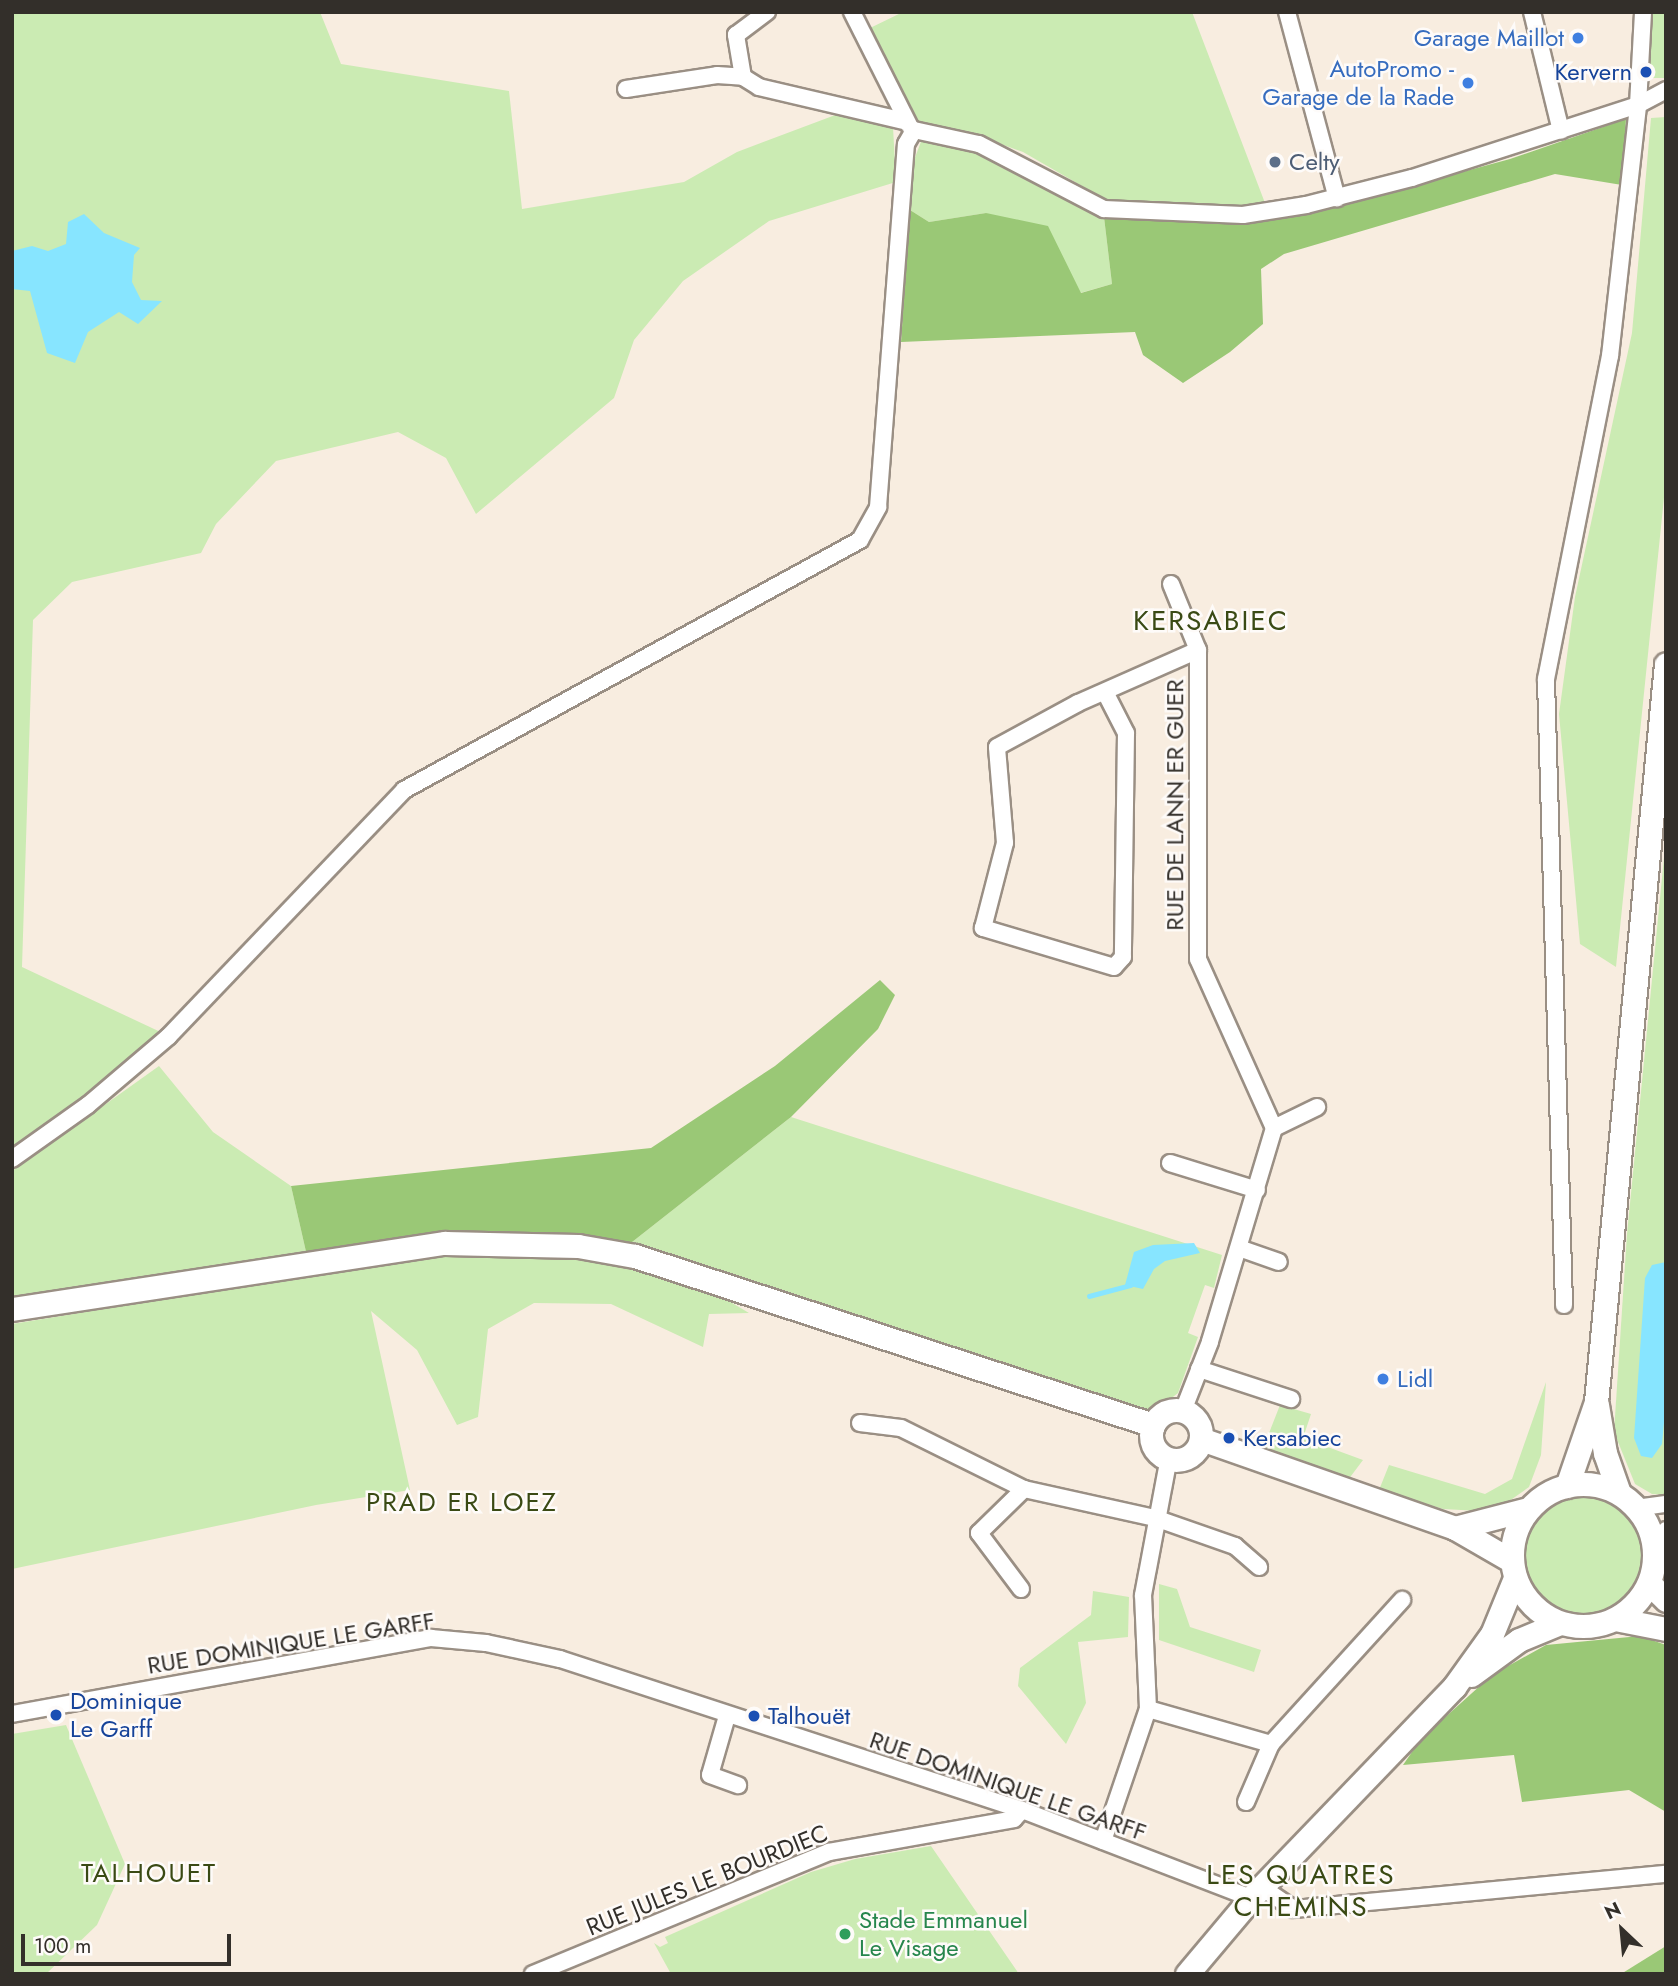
<!DOCTYPE html>
<html>
<head>
<meta charset="utf-8">
<style>
	body { margin:0 }
	#map { position:relative; width:1678px; height:1986px; overflow:hidden; background:#f8ede0; font-family:Jost,sans-serif }
	div>[style] { position:absolute }
	[style*='--x'] { left:calc(var(--x)*1px); top:calc(var(--y)*1px); width:calc(var(--w)*1px); rotate:calc(var(--a)*1deg) }
	.green>* { inset:0; background:#cbebb3 }
	.round { border-radius:50% }
	.forest>* { inset:0; background:#9ac876 }
	.water>* { inset:0; background:#87e5ff }
	.stream>* { height:4.5px; margin:-2.25px; padding:0 2.25px; transform-origin:2.25px; border-radius:2.25px; background:#87e5ff }
	.roads { filter:drop-shadow(2px 0 #9a8f84) drop-shadow(-2px 0 #9a8f84) drop-shadow(0 2px #9a8f84) drop-shadow(0 -2px #9a8f84) }
	.street>* { height:16px; margin:-8px; padding:0 8px; transform-origin:8px; border-radius:8px; background:#fff }
	.secondary>* { height:23px; margin:-11.5px; padding:0 11.5px; transform-origin:11.5px; border-radius:11.5px; background:#fff }
	.secondary>.ring { margin:-11.5px; padding:0; box-sizing:content-box; background:none; border:23px solid #fff; border-radius:50% }
	.dots>* { width:19px; height:19px; translate:-50% -50%; box-sizing:border-box; border:4px solid #fefbf9; border-radius:50% }
	span { translate:-50% -50%; white-space:nowrap; text-align:center; line-height:1.15; -webkit-text-stroke:5px #fefbf9; paint-order:stroke }
	.shop-label { font-size:24px; color:#366cbe }
	.right { translate:-100% -50%; text-align:right }
	.left { translate:0 -50%; text-align:left }
	.transit-label { font-size:24px; color:#164399 }
	.service-label { font-size:24px; color:#4e5e75 }
	.street-label { font-size:24px; color:#332f2a }
	.leisure-label { font-size:24px; color:#27864d }
	.neighbourhood-label { font-size:26px; color:#3a4a14; letter-spacing:2px }
	.quarter-label { font-size:28px; color:#3a4a14; letter-spacing:2px }
	.frame { position:absolute; inset:0; border:14px solid #332f2a; pointer-events:none }
	.north { position:absolute; left:1587px; top:1895px; width:70px; height:70px; -webkit-text-stroke:5px #fefbf9; paint-order:stroke; rotate:334deg; font-size:19px; font-weight:700; line-height:28px; text-align:center; color:#332f2a }
	.north::after { content:''; display:block; margin:auto; width:24px; height:32px; background:#332f2a; clip-path:polygon(50% 0,100% 100%,50% 72%,0 100%) }
	.scale { position:absolute; left:21px; top:1934px; width:210px; height:32px; box-sizing:border-box; border:4px solid #332f2a; border-top:0; padding-left:9px; font-size:21px; line-height:24px; white-space:nowrap; color:#332f2a; -webkit-text-stroke:5px #fefbf9; paint-order:stroke }
</style>
</head>
<body>
<div id="map">
	<div class="green">
		<i style="clip-path:polygon(12px 12px,320px 12px,341px 64px,509px 91px,522px 209px,684px 182px,737px 152px,838px 114px,893px 127px,896px 182px,769px 221px,683px 281px,634px 340px,614px 398px,476px 514px,446px 458px,398px 432px,276px 461px,216px 524px,201px 553px,72px 582px,33px 620px,22px 967px,169px 1036px,12px 1159px)"></i>
		<i style="clip-path:polygon(903px 12px,1192px 12px,1265px 203px,1228px 207px,1108px 201px,1023px 152px,970px 133px,918px 121px,868px 29px)"></i>
		<i style="clip-path:polygon(1652px 12px,1666px 12px,1666px 78px,1652px 78px,1648px 71px)"></i>
		<i style="clip-path:polygon(1666px 117px,1666px 478px,1616px 967px,1580px 944px,1559px 714px,1575px 597px,1632px 333px,1651px 118px)"></i>
		<i style="clip-path:polygon(922px 139px,986px 155px,1104px 217px,1112px 284px,1080px 293px,986px 213px,929px 222px,910px 210px,911px 168px)"></i>
		<i style="clip-path:polygon(1666px 837px,1666px 1495px,1652px 1494px,1635px 1484px,1614px 1432px,1627px 1234px)"></i>
		<i style="clip-path:polygon(159px 1066px,213px 1132px,291px 1186px,307px 1256px,12px 1303px,12px 1171px)"></i>
		<i style="clip-path:polygon(791px 1117px,1222px 1255px,1214px 1288px,1205px 1285px,1188px 1333px,1198px 1337px,1178px 1393px,1150px 1415px,627px 1246px)"></i>
		<i style="clip-path:polygon(454px 1252px,564px 1254px,623px 1265px,707px 1288px,749px 1313px,709px 1314px,703px 1347px,611px 1304px,534px 1303px,488px 1329px,478px 1417px,457px 1425px,417px 1350px,371px 1311px,410px 1490px,316px 1505px,12px 1569px,12px 1324px)"></i>
		<i style="clip-path:polygon(1546px 1382px,1541px 1455px,1529px 1487px,1505px 1504px,1479px 1511px,1443px 1509px,1379px 1490px,1389px 1465px,1485px 1494px,1512px 1479px)"></i>
		<i style="clip-path:polygon(1280px 1405px,1311px 1414px,1303px 1438px,1363px 1460px,1348px 1480px,1262px 1451px)"></i>
		<i class="round" style="left:1520px;top:1494px;width:122px;height:122px"></i>
		<i style="clip-path:polygon(1159px 1584px,1177px 1589px,1190px 1627px,1261px 1650px,1254px 1672px,1159px 1640px)"></i>
		<i style="clip-path:polygon(1093px 1591px,1129px 1597px,1128px 1637px,1078px 1642px,1086px 1703px,1066px 1744px,1018px 1686px,1020px 1668px,1091px 1615px)"></i>
		<i style="clip-path:polygon(66px 1725px,125px 1864px,97px 1925px,46px 1974px,12px 1974px,12px 1734px)"></i>
		<i style="clip-path:polygon(931px 1846px,1019px 1974px,671px 1974px,654px 1943px,660px 1947px,668px 1943px,665px 1937px,811px 1872px,855px 1859px)"></i>
	</div>
	<div class="forest">
		<i style="clip-path:polygon(1626px 119px,1622px 185px,1555px 174px,1284px 254px,1261px 269px,1263px 324px,1230px 352px,1183px 383px,1143px 355px,1135px 332px,901px 342px,910px 210px,929px 222px,986px 213px,1048px 226px,1081px 293px,1112px 284px,1104px 217px,1230px 222px,1341px 205px,1510px 159px)"></i>
		<i style="clip-path:polygon(880px 980px,895px 995px,878px 1029px,791px 1117px,627px 1246px,572px 1237px,446px 1232px,307px 1256px,291px 1186px,651px 1148px,775px 1066px)"></i>
		<i style="clip-path:polygon(1640px 1636px,1666px 1645px,1666px 1812px,1629px 1790px,1522px 1802px,1514px 1755px,1403px 1765px,1421px 1739px,1492px 1675px,1546px 1645px)"></i>
		<i style="clip-path:polygon(1666px 1946px,1666px 1974px,1621px 1974px)"></i>
	</div>
	<div class="water">
		<i style="clip-path:polygon(84px 214px,104px 233px,140px 248px,134px 255px,132px 282px,141px 300px,162px 301px,138px 324px,119px 312px,88px 332px,75px 363px,47px 353px,30px 291px,12px 289px,12px 251px,32px 246px,48px 251px,66px 244px,68px 222px)"></i>
		<i style="clip-path:polygon(1194px 1243px,1200px 1253px,1165px 1261px,1154px 1269px,1143px 1289px,1125px 1285px,1134px 1252px,1153px 1245px)"></i>
		<i style="clip-path:polygon(1666px 1262px,1666px 1400px,1662px 1444px,1652px 1458px,1641px 1456px,1634px 1438px,1645px 1278px,1652px 1265px)"></i>
	</div>
	<div class="stream">
		<i style="--x:1089;--y:1296;--w:43;--a:-14.7"></i>
	</div>
	<div class="roads">
		<div class="street">
			<i style="--x:852;--y:12;--w:127;--a:63.2"></i>
			<i style="--x:1287;--y:12;--w:193;--a:75"></i>
			<i style="--x:1532;--y:12;--w:122;--a:76.3"></i>
			<i style="--x:743;--y:77;--w:43;--a:-99.5"></i>
			<i style="--x:736;--y:35;--w:39;--a:-37"></i>
			<i style="--x:626;--y:89;--w:92;--a:-8.7"></i>
			<i style="--x:717;--y:75;--w:26;--a:4"></i>
			<i style="--x:743;--y:77;--w:19;--a:32"></i>
			<i style="--x:759;--y:87;--w:149;--a:13.2"></i>
			<i style="--x:1171;--y:584;--w:71;--a:67.8"></i>
			<i style="--x:1198;--y:650;--w:309;--a:90"></i>
			<i style="--x:1198;--y:959;--w:185;--a:65.8"></i>
			<i style="--x:1274;--y:1128;--w:223;--a:106.7"></i>
			<i style="--x:1210;--y:1342;--w:74;--a:111.4"></i>
			<i style="--x:1106;--y:694;--w:44;--a:62.9"></i>
			<i style="--x:1126;--y:733;--w:224;--a:90.8"></i>
			<i style="--x:1123;--y:957;--w:13;--a:132"></i>
			<i style="--x:1114;--y:967;--w:137;--a:-163.4"></i>
			<i style="--x:983;--y:928;--w:88;--a:-75.5"></i>
			<i style="--x:1005;--y:843;--w:96;--a:-94.8"></i>
			<i style="--x:997;--y:747;--w:92;--a:-28.5"></i>
			<i style="--x:1078;--y:703;--w:131;--a:-23.8"></i>
			<i style="--x:1274;--y:1128;--w:48;--a:-26"></i>
			<i style="--x:12;--y:1159;--w:93;--a:-35.4"></i>
			<i style="--x:88;--y:1105;--w:106;--a:-40.4"></i>
			<i style="--x:169;--y:1036;--w:340;--a:-46.3"></i>
			<i style="--x:404;--y:790;--w:520;--a:-28.73"></i>
			<i style="--x:860;--y:540;--w:38;--a:-61"></i>
			<i style="--x:878;--y:507;--w:364;--a:-85.6"></i>
			<i style="--x:906;--y:144;--w:16;--a:-60"></i>
			<i style="--x:914;--y:130;--w:66;--a:12.2"></i>
			<i style="--x:979;--y:144;--w:141;--a:27.5"></i>
			<i style="--x:1104;--y:209;--w:139;--a:2.5"></i>
			<i style="--x:1243;--y:215;--w:64;--a:-9"></i>
			<i style="--x:1306;--y:205;--w:109;--a:-14.3"></i>
			<i style="--x:1412;--y:178;--w:237;--a:-17.9"></i>
			<i style="--x:1638;--y:105;--w:32;--a:-28"></i>
			<i style="--x:1170;--y:1163;--w:91;--a:17.2"></i>
			<i style="--x:1239;--y:1248;--w:42;--a:19.3"></i>
			<i style="--x:1564;--y:1305;--w:626;--a:-91.65"></i>
			<i style="--x:1546;--y:679;--w:329;--a:-78.8"></i>
			<i style="--x:1610;--y:356;--w:253;--a:-83.6"></i>
			<i style="--x:1638;--y:105;--w:93;--a:-86.9"></i>
			<i style="--x:1199;--y:1369;--w:97;--a:18.1"></i>
			<i style="--x:860;--y:1423;--w:41;--a:7"></i>
			<i style="--x:901;--y:1428;--w:137;--a:26.4"></i>
			<i style="--x:1024;--y:1489;--w:134;--a:12.5"></i>
			<i style="--x:1155;--y:1518;--w:85;--a:19.3"></i>
			<i style="--x:1235;--y:1546;--w:32;--a:41"></i>
			<i style="--x:1636;--y:1508;--w:30;--a:-8"></i>
			<i style="--x:1654;--y:1546;--w:20;--a:-53"></i>
			<i style="--x:1021;--y:1589;--w:70;--a:-126.9"></i>
			<i style="--x:979;--y:1533;--w:63;--a:-44.4"></i>
			<i style="--x:1148;--y:1709;--w:128;--a:15.9"></i>
			<i style="--x:1271;--y:1744;--w:195;--a:-47.7"></i>
			<i style="--x:12;--y:1714;--w:426;--a:-10.3"></i>
			<i style="--x:431;--y:1638;--w:55;--a:5.2"></i>
			<i style="--x:486;--y:1643;--w:76;--a:12.2"></i>
			<i style="--x:560;--y:1659;--w:486;--a:18.1"></i>
			<i style="--x:1022;--y:1810;--w:245;--a:21"></i>
			<i style="--x:727;--y:1716;--w:61;--a:106.1"></i>
			<i style="--x:710;--y:1775;--w:30;--a:20"></i>
			<i style="--x:1246;--y:1802;--w:63;--a:-66.7"></i>
			<i style="--x:1103;--y:1841;--w:139;--a:-71.2"></i>
			<i style="--x:1148;--y:1709;--w:114;--a:-92.5"></i>
			<i style="--x:1143;--y:1595;--w:139;--a:-79.3"></i>
			<i style="--x:1267;--y:1891;--w:32;--a:34"></i>
			<i style="--x:1294;--y:1909;--w:374;--a:-5.4"></i>
			<i style="--x:533;--y:1974;--w:320;--a:-22.4"></i>
			<i style="--x:829;--y:1852;--w:188;--a:-10.1"></i>
			<i style="--x:1014;--y:1819;--w:12;--a:-48"></i>
		</div>
		<div class="secondary">
			<i style="--x:12;--y:1309;--w:438;--a:-8.7"></i>
			<i style="--x:445;--y:1243;--w:133;--a:1.3"></i>
			<i style="--x:578;--y:1246;--w:58;--a:10"></i>
			<i style="--x:635;--y:1256;--w:545;--a:18.07"></i>
			<i style="--x:1597;--y:1405;--w:49;--a:80.5"></i>
			<i style="--x:1605;--y:1453;--w:42;--a:70.7"></i>
			<i class="ring" style="left:1151px;top:1410px;width:27px;height:27px"></i>
			<i style="--x:1201;--y:1439;--w:269;--a:19.3"></i>
			<i style="--x:1455;--y:1528;--w:66;--a:30.1"></i>
			<i class="ring" style="left:1512px;top:1484px;width:119px;height:119px"></i>
			<i style="--x:1567;--y:1486;--w:89;--a:-71"></i>
			<i style="--x:1596;--y:1402;--w:741;--a:-84.58"></i>
			<i style="--x:1455;--y:1528;--w:75;--a:-14.6"></i>
			<i style="--x:1649;--y:1583;--w:24;--a:45"></i>
			<i style="--x:1615;--y:1619;--w:52;--a:11.1"></i>
			<i style="--x:1471;--y:1675;--w:59;--a:-36.1"></i>
			<i style="--x:1519;--y:1640;--w:44;--a:-22.5"></i>
			<i style="--x:1187;--y:1974;--w:99;--a:-49.9"></i>
			<i style="--x:1251;--y:1898;--w:293;--a:-46.1"></i>
			<i style="--x:1454;--y:1687;--w:65;--a:-54.4"></i>
			<i style="--x:1492;--y:1634;--w:61;--a:-67.7"></i>
		</div>
	</div>
	<div class="dots">
		<i style="left:1578px;top:38px;background:#3f7fe0"></i>
		<i style="left:1646px;top:72px;background:#1a4fb4"></i>
		<i style="left:1468px;top:83px;background:#3f7fe0"></i>
		<i style="left:1275px;top:162px;background:#5c6f8a"></i>
		<i style="left:1383px;top:1379px;background:#3f7fe0"></i>
		<i style="left:1229px;top:1438px;background:#1a4fb4"></i>
		<i style="left:56px;top:1715px;background:#1a4fb4"></i>
		<i style="left:754px;top:1716px;background:#1a4fb4"></i>
		<i style="left:845px;top:1934px;background:#2e9e5b"></i>
	</div>
	<div class="shop-label">
		<span class="right" style="left:1564px;top:38px">Garage Maillot</span>
		<span class="right" style="left:1454px;top:83px">AutoPromo -<br>Garage de la Rade</span>
		<span class="left" style="left:1397px;top:1379px">Lidl</span>
	</div>
	<div class="transit-label">
		<span class="right" style="left:1632px;top:72px">Kervern</span>
		<span class="left" style="left:1243px;top:1438px">Kersabiec</span>
		<span class="left" style="left:70px;top:1715px">Dominique<br>Le Garff</span>
		<span class="left" style="left:768px;top:1716px">Talhouët</span>
	</div>
	<div class="service-label">
		<span class="left" style="left:1289px;top:162px">Celty</span>
	</div>
	<div class="street-label">
		<span style="left:1175px;top:805px;rotate:-90deg">RUE DE LANN ER GUER</span>
		<span style="left:291px;top:1643px;rotate:-9deg">RUE DOMINIQUE LE GARFF</span>
		<span style="left:1008px;top:1786px;rotate:19deg">RUE DOMINIQUE LE GARFF</span>
		<span style="left:707px;top:1880px;rotate:-22deg">RUE JULES LE BOURDIEC</span>
	</div>
	<div class="leisure-label">
		<span class="left" style="left:859px;top:1934px">Stade Emmanuel<br>Le Visage</span>
	</div>
	<div class="neighbourhood-label">
		<span style="left:462px;top:1503px">PRAD ER LOEZ</span>
		<span style="left:149px;top:1874px">TALHOUET</span>
	</div>
	<div class="quarter-label">
		<span style="left:1211px;top:621px">KERSABIEC</span>
		<span style="left:1301px;top:1891px">LES QUATRES<br>CHEMINS</span>
	</div>
	<div class="frame"></div>
	<div class="north">N</div>
	<div class="scale">100 m</div>
</div>
</body>
</html>
